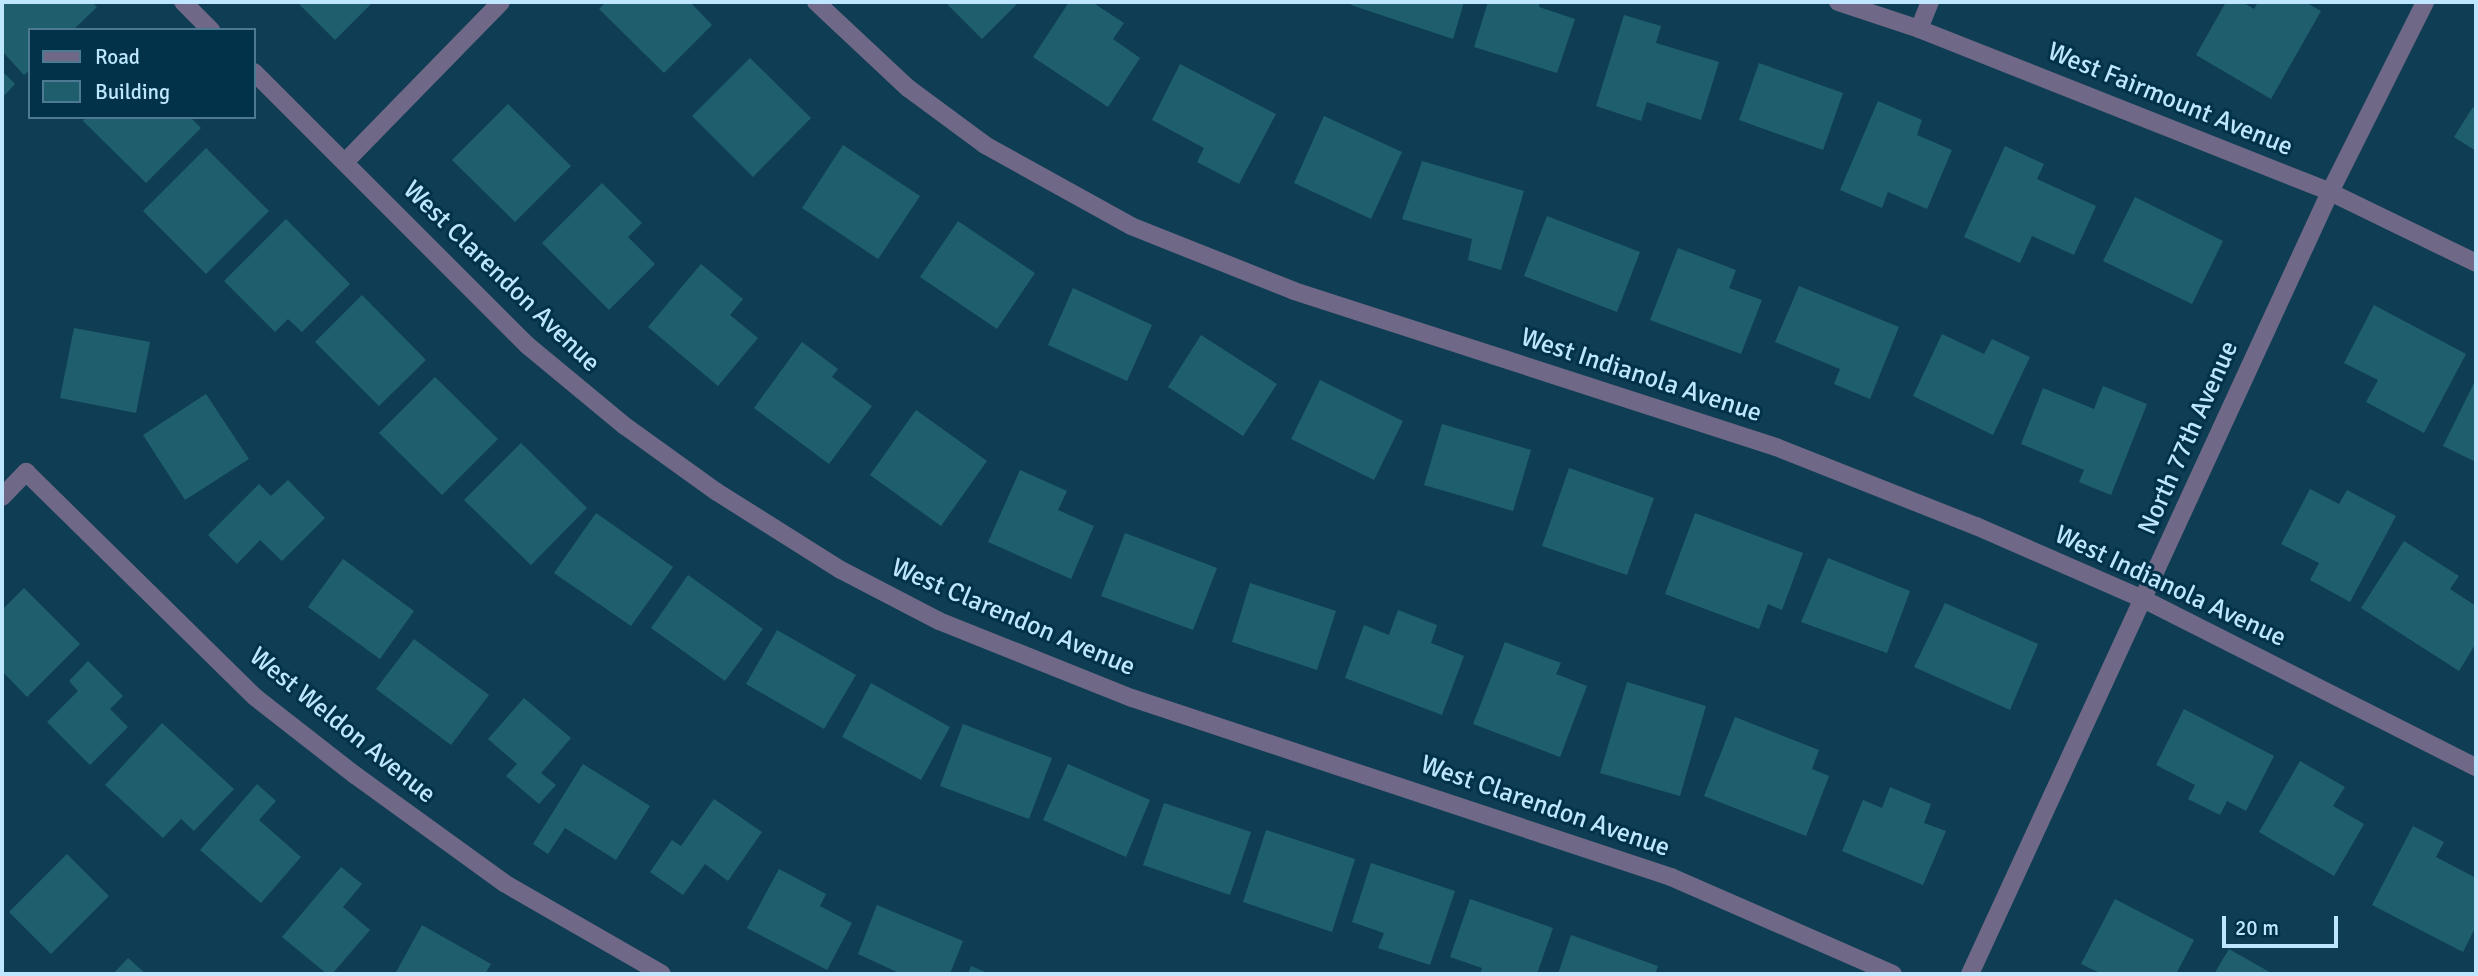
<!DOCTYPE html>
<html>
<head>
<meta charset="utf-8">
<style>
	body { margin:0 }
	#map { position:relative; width:2478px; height:976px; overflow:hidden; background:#0f3d54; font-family:Signika,sans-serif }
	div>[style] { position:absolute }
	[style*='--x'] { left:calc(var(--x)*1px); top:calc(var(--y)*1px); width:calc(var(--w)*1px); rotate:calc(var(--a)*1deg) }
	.building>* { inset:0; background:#1f5f6d }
	.minor>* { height:18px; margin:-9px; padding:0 9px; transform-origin:9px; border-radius:9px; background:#6f6886 }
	span { translate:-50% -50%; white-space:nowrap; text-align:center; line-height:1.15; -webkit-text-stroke:6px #013249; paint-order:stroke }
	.street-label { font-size:26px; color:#bfe6ff }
	.frame { position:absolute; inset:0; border:4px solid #bfe6ff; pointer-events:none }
	.legend { position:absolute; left:28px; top:28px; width:228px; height:91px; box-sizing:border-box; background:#013249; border:2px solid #4d7a92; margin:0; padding:9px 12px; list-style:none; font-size:21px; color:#bfe6ff }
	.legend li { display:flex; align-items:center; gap:14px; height:35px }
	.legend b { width:35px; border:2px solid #4d7a92 }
	.scale { position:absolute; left:2222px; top:916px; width:116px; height:32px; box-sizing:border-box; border:4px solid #bfe6ff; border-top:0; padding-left:9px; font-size:21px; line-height:24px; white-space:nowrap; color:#bfe6ff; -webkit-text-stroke:5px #013249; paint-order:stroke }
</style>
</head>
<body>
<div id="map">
	<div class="building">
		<i style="clip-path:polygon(3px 2px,92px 2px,97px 7px,73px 30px,30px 30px,30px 70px,24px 75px,2px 51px)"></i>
		<i style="clip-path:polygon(297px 2px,373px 2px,335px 40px)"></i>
		<i style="clip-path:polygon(606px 2px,690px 2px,712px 25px,664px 73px,599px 9px)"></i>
		<i style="clip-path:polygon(945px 2px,1019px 2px,982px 39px)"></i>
		<i style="clip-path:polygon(1069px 2px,1092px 2px,1124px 23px,1113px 39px,1140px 58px,1108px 107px,1033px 57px)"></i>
		<i style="clip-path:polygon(1352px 2px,1464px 2px,1453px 39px,1351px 5px)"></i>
		<i style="clip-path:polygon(1488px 2px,1540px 2px,1539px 7px,1575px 19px,1557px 73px,1474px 47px)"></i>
		<i style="clip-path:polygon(2226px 2px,2242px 2px,2254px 9px,2258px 2px,2305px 2px,2321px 11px,2271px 99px,2196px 55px)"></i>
		<i style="clip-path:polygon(1624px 15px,1661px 26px,1656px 43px,1719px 62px,1701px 120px,1647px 102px,1641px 121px,1596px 106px)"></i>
		<i style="clip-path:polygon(750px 58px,811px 118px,753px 177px,692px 116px)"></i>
		<i style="clip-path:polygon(1759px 63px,1843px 93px,1823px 150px,1739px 120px)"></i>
		<i style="clip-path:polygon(1180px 64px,1276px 114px,1239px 184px,1197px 162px,1204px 148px,1152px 120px)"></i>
		<i style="clip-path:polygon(2px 71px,15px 84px,2px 98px)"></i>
		<i style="clip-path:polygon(1878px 101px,1922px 120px,1917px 135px,1952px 150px,1927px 209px,1888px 192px,1882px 208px,1840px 190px)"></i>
		<i style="clip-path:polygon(508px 104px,571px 166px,515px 222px,452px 160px)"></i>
		<i style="clip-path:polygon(2473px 107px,2476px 109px,2476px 151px,2454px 137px)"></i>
		<i style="clip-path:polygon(1324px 116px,1402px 152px,1371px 219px,1294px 183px)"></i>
		<i style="clip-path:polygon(87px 117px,190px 117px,201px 128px,146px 183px,83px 121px)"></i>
		<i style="clip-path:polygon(843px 145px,920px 196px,878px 259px,802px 208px)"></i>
		<i style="clip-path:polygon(2005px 146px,2044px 164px,2037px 179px,2096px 206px,2074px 255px,2032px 236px,2020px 263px,1964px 237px)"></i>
		<i style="clip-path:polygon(206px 148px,269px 211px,206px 274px,143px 211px)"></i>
		<i style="clip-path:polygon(1422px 161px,1524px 191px,1501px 270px,1468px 260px,1472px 239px,1402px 219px)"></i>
		<i style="clip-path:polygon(602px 183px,642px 223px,628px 237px,655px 264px,609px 310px,542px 243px)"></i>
		<i style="clip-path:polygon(2135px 197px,2223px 241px,2192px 304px,2103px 261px)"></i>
		<i style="clip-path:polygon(1547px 216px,1640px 252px,1617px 312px,1524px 276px)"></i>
		<i style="clip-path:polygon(286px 219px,350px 284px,302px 332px,288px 319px,275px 332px,224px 281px)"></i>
		<i style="clip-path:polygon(958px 221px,1035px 273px,997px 329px,920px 277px)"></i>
		<i style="clip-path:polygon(1678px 248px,1736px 270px,1729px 288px,1762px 300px,1741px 354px,1650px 320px)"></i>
		<i style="clip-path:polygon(701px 264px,743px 299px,730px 315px,758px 338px,718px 386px,648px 327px)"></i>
		<i style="clip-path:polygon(1799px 286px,1899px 327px,1870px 399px,1834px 384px,1840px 369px,1775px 342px)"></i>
		<i style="clip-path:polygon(1073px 288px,1152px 325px,1127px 381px,1048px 345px)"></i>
		<i style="clip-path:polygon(362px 295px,426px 360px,379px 406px,315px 342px)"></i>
		<i style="clip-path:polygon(2374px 305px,2466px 354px,2424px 433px,2366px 402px,2378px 380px,2344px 363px)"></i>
		<i style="clip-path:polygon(74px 328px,150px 342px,136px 413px,60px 398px)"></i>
		<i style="clip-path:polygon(1942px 334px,1984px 354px,1992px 339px,2030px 357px,1993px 435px,1913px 396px)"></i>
		<i style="clip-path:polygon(1201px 335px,1277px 384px,1243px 436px,1168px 387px)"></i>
		<i style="clip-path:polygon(802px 342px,838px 369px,832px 377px,872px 406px,829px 464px,754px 408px)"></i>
		<i style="clip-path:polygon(435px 377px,498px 439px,442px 495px,379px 433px)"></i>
		<i style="clip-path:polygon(2476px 379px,2476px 462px,2443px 446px)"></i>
		<i style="clip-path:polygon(1320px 380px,1403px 421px,1374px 480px,1291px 439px)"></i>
		<i style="clip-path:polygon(2103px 386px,2147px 404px,2111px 495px,2079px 482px,2084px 470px,2021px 444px,2043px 388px,2094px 409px)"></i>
		<i style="clip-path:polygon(206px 394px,249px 459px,185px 500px,143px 435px)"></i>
		<i style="clip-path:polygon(916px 410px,987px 461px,941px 526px,870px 475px)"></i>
		<i style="clip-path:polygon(1442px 424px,1531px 450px,1513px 511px,1424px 485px)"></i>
		<i style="clip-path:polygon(521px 443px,587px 508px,531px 565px,464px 500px)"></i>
		<i style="clip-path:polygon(1569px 468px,1654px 498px,1627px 575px,1542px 546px)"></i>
		<i style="clip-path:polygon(1020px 470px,1067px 491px,1058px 510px,1094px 526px,1071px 579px,988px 542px)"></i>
		<i style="clip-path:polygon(288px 480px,325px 518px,282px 561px,260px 540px,237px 564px,208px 535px,259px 484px,271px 496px)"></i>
		<i style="clip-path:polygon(2310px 489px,2339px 504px,2347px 490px,2396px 516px,2350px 602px,2310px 580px,2319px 563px,2281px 544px)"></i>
		<i style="clip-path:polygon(596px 513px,673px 567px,631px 626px,554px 573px)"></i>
		<i style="clip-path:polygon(1695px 513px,1803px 553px,1782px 610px,1768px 604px,1759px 629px,1665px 594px)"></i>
		<i style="clip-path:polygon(1125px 533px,1217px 568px,1193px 630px,1101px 596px)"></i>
		<i style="clip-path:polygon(2404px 541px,2459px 576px,2450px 589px,2476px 606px,2476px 643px,2459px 671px,2361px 608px)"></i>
		<i style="clip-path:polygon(1828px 558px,1910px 591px,1887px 653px,1801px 622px)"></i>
		<i style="clip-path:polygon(343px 559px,414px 611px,380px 659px,308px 607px)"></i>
		<i style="clip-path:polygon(688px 575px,763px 629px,725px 681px,651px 628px)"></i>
		<i style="clip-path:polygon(1250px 583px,1336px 611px,1317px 670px,1232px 642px)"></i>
		<i style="clip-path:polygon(24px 588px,80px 644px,27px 697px,2px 671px,2px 610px)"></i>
		<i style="clip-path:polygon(1945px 603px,2038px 644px,2010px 710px,1914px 667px)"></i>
		<i style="clip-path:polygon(1398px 610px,1437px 625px,1431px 643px,1464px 656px,1442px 715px,1345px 678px,1364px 625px,1389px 635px)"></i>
		<i style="clip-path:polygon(777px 630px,856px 675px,824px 729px,746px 684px)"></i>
		<i style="clip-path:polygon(414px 639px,489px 695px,451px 745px,376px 689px)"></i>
		<i style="clip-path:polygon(1505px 642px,1561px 663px,1556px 674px,1587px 686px,1560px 757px,1473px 724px)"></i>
		<i style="clip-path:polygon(88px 661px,123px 696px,110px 709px,128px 727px,90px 765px,47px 722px,78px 691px,69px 681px)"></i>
		<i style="clip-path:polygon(1627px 682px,1706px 706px,1680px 796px,1600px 773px)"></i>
		<i style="clip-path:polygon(871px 683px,950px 727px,921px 780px,842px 737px)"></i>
		<i style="clip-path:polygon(524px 698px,571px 738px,541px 773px,556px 785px,539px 804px,506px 776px,517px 764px,488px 739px)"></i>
		<i style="clip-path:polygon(2184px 709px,2274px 756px,2246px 811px,2227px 801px,2220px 815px,2188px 799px,2195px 785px,2156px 765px)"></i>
		<i style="clip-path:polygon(1735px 717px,1819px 750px,1812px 769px,1829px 776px,1806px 836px,1704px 796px)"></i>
		<i style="clip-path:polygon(162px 723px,234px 789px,194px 831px,181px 819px,163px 838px,105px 785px)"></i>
		<i style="clip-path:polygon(963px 724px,1052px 758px,1029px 819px,940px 786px)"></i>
		<i style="clip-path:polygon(2300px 761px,2345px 787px,2333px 806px,2364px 824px,2334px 876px,2259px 832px)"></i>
		<i style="clip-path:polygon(583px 764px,650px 806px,616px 860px,565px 828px,548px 854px,533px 844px)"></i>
		<i style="clip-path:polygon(1068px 764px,1150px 800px,1126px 857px,1043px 820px)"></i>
		<i style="clip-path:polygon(257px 784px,276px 801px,259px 820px,301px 857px,261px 903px,200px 850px)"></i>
		<i style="clip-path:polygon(1890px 787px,1931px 804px,1924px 823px,1946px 831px,1923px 885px,1842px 851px,1863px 800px,1882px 808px)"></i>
		<i style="clip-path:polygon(714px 799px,762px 832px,728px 881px,705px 864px,683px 895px,650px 872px,672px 840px,681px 846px)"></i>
		<i style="clip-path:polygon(1164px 803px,1251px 832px,1230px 895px,1143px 865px)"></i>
		<i style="clip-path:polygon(2413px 826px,2444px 842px,2436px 857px,2476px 878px,2476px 926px,2463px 952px,2372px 905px)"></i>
		<i style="clip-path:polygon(1266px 830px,1355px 859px,1332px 932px,1243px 902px)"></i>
		<i style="clip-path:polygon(67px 854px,109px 896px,51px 954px,9px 912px)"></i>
		<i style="clip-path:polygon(1371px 863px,1455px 891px,1430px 965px,1378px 948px,1384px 933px,1352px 922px)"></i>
		<i style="clip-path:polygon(341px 867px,362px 884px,343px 907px,370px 930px,332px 974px,327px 974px,282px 937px)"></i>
		<i style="clip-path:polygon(779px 869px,826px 894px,820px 906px,852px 923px,827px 970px,747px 928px)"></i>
		<i style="clip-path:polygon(1470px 899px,1553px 928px,1537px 974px,1480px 974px,1482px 968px,1450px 957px)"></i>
		<i style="clip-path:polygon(2115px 899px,2194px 940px,2176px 974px,2102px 974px,2081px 964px)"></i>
		<i style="clip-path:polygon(877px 905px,963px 941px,950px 974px,901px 974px,858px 954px)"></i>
		<i style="clip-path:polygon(422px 925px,491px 964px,485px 974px,395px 974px)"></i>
		<i style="clip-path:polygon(1571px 935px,1658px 966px,1655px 974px,1558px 974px)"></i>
		<i style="clip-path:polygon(2229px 949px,2273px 974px,2214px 974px)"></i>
		<i style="clip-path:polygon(128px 958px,146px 974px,113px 974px)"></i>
		<i style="clip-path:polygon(971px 966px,990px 974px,968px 974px)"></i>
	</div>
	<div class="minor">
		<i style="--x:183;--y:2;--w:40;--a:45"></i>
		<i style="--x:816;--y:2;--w:126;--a:43.1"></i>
		<i style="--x:908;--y:88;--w:96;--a:36.5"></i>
		<i style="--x:985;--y:145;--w:167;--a:29"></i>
		<i style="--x:1131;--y:226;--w:175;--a:21.7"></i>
		<i style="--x:1294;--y:291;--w:507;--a:17.93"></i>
		<i style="--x:1776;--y:447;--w:215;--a:21.6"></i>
		<i style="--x:1976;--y:526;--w:184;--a:23.6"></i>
		<i style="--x:2145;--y:600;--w:371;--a:26.8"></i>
		<i style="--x:1838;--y:2;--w:85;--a:18.4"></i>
		<i style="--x:1919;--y:29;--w:442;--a:21.6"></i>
		<i style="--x:2330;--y:192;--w:162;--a:25.9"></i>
		<i style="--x:1919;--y:29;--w:29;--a:-68"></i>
		<i style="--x:254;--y:72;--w:386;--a:45"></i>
		<i style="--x:527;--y:345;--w:127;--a:39.6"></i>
		<i style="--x:625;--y:426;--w:113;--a:35.7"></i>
		<i style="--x:717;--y:492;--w:146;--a:32.2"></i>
		<i style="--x:841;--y:570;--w:110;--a:27.5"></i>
		<i style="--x:939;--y:621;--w:208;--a:21.8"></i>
		<i style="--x:1132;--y:698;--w:568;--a:18.37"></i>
		<i style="--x:1671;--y:877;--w:242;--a:23.6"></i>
		<i style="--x:345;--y:162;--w:223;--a:-45.7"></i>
		<i style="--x:2;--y:497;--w:35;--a:-46"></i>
		<i style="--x:26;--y:472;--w:321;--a:44.5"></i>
		<i style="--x:255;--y:697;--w:127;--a:38"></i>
		<i style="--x:355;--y:775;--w:184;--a:35.9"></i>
		<i style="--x:504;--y:883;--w:182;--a:29.9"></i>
		<i style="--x:1970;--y:974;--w:861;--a:-65.28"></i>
		<i style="--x:2330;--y:192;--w:212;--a:-63.4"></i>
	</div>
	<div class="street-label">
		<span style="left:2170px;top:100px;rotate:22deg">West Fairmount Avenue</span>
		<span style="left:501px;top:277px;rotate:44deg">West Clarendon Avenue</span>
		<span style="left:1641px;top:376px;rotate:18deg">West Indianola Avenue</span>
		<span style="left:2189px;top:438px;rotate:-66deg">North 77th Avenue</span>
		<span style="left:2170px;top:587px;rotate:25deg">West Indianola Avenue</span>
		<span style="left:1013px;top:618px;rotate:23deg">West Clarendon Avenue</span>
		<span style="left:342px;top:726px;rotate:39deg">West Weldon Avenue</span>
		<span style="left:1545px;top:807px;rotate:19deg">West Clarendon Avenue</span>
	</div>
	<div class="frame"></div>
	<ul class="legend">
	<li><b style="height:9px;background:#6f6886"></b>Road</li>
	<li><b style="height:19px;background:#1f5f6d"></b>Building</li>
	</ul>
	<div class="scale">20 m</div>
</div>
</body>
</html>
